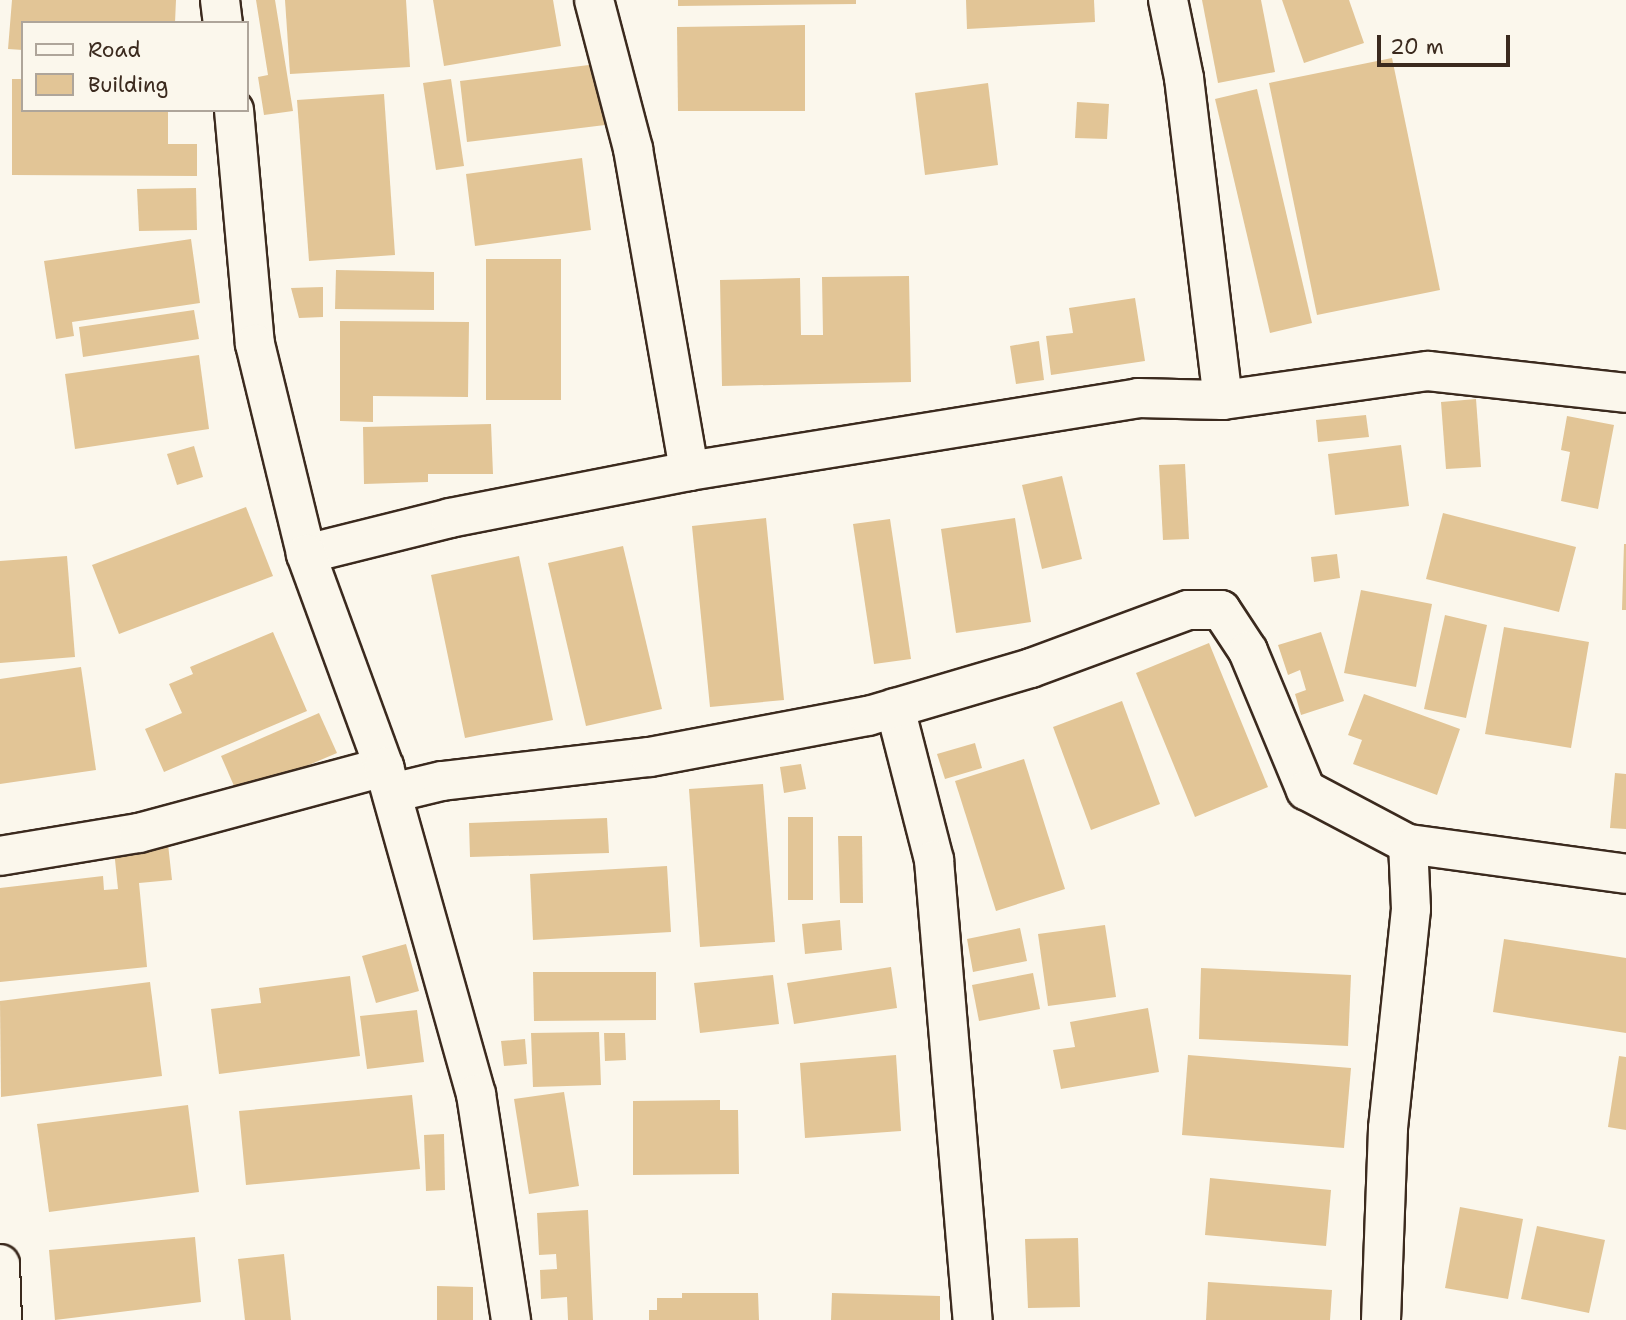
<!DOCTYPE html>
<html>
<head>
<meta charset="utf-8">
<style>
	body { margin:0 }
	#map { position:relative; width:1626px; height:1320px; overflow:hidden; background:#fbf7ec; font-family:"Shantell Sans",sans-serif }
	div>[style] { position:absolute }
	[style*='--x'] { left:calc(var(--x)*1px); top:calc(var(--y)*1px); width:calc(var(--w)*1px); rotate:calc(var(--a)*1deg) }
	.building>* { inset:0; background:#e2c596 }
	.roads { filter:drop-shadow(2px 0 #3b2a1e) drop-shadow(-2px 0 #3b2a1e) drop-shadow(0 2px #3b2a1e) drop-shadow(0 -2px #3b2a1e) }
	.minor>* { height:38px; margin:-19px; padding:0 19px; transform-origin:19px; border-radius:19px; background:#fbf7ec }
	.tertiary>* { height:38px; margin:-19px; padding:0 19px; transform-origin:19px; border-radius:19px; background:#fbf7ec }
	span { translate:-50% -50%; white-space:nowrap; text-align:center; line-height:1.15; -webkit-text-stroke:6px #fbf7ec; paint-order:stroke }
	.legend { position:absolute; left:21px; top:21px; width:228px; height:91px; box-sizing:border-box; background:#fbf7ec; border:2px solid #aea59a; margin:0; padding:9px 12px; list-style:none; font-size:21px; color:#3b2a1e }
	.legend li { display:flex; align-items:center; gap:14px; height:35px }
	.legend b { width:35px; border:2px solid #aea59a }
	.scale { position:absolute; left:1377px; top:35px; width:133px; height:32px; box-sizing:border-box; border:4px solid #3b2a1e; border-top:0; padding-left:9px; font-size:21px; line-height:24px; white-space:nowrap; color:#3b2a1e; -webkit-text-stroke:5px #fbf7ec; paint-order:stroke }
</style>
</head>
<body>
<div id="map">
	<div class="building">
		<i style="clip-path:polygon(12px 0,176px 0,175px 23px,23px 23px,23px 50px,8px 49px)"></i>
		<i style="clip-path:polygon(256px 0,275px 0,293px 111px,264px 115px,258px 77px,268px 75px)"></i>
		<i style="clip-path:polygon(285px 0,406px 0,410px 67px,290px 74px)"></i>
		<i style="clip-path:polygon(433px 0,553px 0,561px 46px,444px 66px)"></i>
		<i style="clip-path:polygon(678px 0,856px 0,856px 4px,678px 6px)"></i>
		<i style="clip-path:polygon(966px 0,1094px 0,1095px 22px,967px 29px)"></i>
		<i style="clip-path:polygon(1202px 0,1261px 0,1275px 72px,1218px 83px)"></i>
		<i style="clip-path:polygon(1282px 0,1349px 0,1364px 43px,1304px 63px)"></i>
		<i style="clip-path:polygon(805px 25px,805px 111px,678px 111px,677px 27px)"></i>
		<i style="clip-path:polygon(1392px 58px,1440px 290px,1317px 315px,1269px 83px)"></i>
		<i style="clip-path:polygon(597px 64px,605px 125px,467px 142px,460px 81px)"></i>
		<i style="clip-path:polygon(12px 79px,23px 79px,23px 110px,168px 110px,168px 144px,197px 144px,197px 176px,12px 175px)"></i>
		<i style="clip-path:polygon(451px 79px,464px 166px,436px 170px,423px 83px)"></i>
		<i style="clip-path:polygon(988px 83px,998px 165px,925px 175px,915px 93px)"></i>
		<i style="clip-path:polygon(1257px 89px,1312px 323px,1270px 333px,1215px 99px)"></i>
		<i style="clip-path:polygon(384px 94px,395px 255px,309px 261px,297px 100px)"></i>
		<i style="clip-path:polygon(1077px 102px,1109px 104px,1107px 139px,1075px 138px)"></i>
		<i style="clip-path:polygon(582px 158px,591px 230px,475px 246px,466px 174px)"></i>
		<i style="clip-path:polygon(196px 188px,197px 230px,139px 231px,137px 189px)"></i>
		<i style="clip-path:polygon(191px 239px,200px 303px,72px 322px,74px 336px,56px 339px,44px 261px)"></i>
		<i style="clip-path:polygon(486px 259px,561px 259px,561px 400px,486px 400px)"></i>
		<i style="clip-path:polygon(336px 270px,434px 272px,434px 310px,335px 309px)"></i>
		<i style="clip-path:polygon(909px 276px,911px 382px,722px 386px,720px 280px,800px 278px,801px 335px,823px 335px,822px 277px)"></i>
		<i style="clip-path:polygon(323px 287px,323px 317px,299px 318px,291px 288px)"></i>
		<i style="clip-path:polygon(1135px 298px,1145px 361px,1051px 375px,1046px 336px,1073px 333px,1069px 308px)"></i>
		<i style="clip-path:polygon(194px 310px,199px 339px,83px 357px,79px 327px)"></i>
		<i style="clip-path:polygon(340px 321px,469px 322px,468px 397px,373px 396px,373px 422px,340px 421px)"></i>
		<i style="clip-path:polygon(1039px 341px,1044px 380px,1016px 384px,1010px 346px)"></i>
		<i style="clip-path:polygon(199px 355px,209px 429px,75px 449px,65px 374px)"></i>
		<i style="clip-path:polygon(1476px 399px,1481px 467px,1446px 469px,1441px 402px)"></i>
		<i style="clip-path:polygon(1366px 415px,1369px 437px,1318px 442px,1316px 420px)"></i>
		<i style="clip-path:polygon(1567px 416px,1614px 425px,1598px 509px,1561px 501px,1570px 452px,1561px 450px)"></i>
		<i style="clip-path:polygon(491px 424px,493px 474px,428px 474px,428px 482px,364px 484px,363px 427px)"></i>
		<i style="clip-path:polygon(1401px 445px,1409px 506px,1335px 515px,1328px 454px)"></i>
		<i style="clip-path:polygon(194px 446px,203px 477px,177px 485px,167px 454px)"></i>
		<i style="clip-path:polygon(1185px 464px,1189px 539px,1163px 540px,1159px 465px)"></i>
		<i style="clip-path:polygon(1062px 476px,1082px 559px,1042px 569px,1022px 485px)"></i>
		<i style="clip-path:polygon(246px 507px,273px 576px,119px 634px,92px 565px)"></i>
		<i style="clip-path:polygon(1443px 513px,1576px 547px,1559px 612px,1426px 579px)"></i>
		<i style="clip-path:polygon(766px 518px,784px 700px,710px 707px,692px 526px)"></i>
		<i style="clip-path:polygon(1015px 518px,1031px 622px,956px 633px,941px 529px)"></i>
		<i style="clip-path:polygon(890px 519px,911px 659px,874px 664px,853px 524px)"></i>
		<i style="clip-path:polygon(1624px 544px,1626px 544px,1626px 610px,1622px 610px)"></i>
		<i style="clip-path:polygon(623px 546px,662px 709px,586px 726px,548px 563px)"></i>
		<i style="clip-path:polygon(1337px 554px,1340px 578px,1314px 582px,1311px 557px)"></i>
		<i style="clip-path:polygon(67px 556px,75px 657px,0 663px,0 561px)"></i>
		<i style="clip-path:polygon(519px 556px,553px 720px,465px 738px,431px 575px)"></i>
		<i style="clip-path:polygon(1361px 590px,1432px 604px,1416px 687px,1344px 673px)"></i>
		<i style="clip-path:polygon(1445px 615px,1487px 625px,1466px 718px,1424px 709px)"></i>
		<i style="clip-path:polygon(1504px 627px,1589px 642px,1571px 748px,1485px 734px)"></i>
		<i style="clip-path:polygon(273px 632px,307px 711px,164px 772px,145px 729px,182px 713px,169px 684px,193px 674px,190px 667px)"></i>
		<i style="clip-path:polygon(1321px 632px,1344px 701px,1301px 715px,1295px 694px,1306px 690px,1300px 670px,1288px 675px,1278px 645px)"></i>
		<i style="clip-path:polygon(1209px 643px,1268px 787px,1195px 817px,1136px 673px)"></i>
		<i style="clip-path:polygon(81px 667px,96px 770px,0 784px,0 679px)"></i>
		<i style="clip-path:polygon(1364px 694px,1460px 729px,1437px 795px,1353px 764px,1362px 740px,1348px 735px)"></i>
		<i style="clip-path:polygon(1122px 701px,1160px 804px,1091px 830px,1053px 727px)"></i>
		<i style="clip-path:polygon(319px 713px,337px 753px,238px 795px,221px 756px)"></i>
		<i style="clip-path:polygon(975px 743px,982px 768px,945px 779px,937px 754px)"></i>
		<i style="clip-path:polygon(1024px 759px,1065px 889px,996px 911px,955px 781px)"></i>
		<i style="clip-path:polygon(801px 764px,806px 789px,784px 793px,780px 767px)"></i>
		<i style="clip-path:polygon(1615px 773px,1626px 774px,1626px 829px,1610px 828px)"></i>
		<i style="clip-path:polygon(763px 784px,775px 942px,700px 947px,689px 789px)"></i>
		<i style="clip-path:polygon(788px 817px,813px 817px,813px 900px,788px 900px)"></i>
		<i style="clip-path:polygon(607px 818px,609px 853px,470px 857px,469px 823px)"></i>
		<i style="clip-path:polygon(838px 836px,862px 836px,863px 903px,840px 903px)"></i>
		<i style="clip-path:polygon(168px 844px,172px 880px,139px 883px,147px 967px,0 982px,0 888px,103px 876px,104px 890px,118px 889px,114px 850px)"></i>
		<i style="clip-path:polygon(667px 866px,671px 932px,533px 940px,530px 874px)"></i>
		<i style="clip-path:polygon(840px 920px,842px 950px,805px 954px,802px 924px)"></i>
		<i style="clip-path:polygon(1105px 925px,1116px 997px,1048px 1006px,1038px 934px)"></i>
		<i style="clip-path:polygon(1020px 928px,1027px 961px,973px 972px,967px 939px)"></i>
		<i style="clip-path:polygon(1504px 939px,1626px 958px,1626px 1033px,1493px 1012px)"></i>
		<i style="clip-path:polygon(406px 944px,419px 991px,376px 1003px,362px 956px)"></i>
		<i style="clip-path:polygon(891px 967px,897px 1008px,794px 1024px,787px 983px)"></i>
		<i style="clip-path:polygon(1201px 968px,1351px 975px,1348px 1046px,1199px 1039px)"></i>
		<i style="clip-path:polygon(533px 972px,656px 972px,656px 1020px,534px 1021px)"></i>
		<i style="clip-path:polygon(1033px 973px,1040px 1009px,979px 1021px,972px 985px)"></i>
		<i style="clip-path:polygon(773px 975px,779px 1024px,700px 1033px,694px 983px)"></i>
		<i style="clip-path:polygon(350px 976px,360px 1056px,219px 1074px,211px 1009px,261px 1003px,259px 988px)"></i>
		<i style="clip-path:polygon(150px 982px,162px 1076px,1px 1097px,0 1001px)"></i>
		<i style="clip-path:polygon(1148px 1008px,1159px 1072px,1061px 1089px,1053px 1050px,1075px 1047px,1070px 1022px)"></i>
		<i style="clip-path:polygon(417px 1010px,424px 1062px,367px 1069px,360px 1016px)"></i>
		<i style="clip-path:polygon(599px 1032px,601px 1085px,533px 1087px,531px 1033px)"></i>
		<i style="clip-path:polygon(604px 1033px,625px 1033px,626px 1060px,605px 1061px)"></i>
		<i style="clip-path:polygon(525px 1039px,527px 1064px,504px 1066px,501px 1041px)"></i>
		<i style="clip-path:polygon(896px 1055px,901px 1131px,805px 1138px,800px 1063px)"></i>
		<i style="clip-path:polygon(1188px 1055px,1351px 1068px,1344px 1148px,1182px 1135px)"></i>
		<i style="clip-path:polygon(1619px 1056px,1626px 1057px,1626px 1130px,1608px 1127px)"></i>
		<i style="clip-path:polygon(564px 1092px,579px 1186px,529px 1194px,514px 1099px)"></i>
		<i style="clip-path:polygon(412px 1095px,420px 1169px,246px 1185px,239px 1111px)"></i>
		<i style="clip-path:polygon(720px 1100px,720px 1110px,738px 1110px,739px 1174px,633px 1175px,633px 1101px)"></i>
		<i style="clip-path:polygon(188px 1105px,199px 1192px,49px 1212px,37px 1124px)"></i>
		<i style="clip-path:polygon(444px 1134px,445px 1190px,426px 1191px,424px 1135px)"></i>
		<i style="clip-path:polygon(1210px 1178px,1331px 1190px,1326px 1246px,1205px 1235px)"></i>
		<i style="clip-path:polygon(1460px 1207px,1523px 1219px,1508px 1299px,1445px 1288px)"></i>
		<i style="clip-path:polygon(588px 1210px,593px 1320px,568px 1320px,567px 1297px,541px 1299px,540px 1270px,557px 1269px,556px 1254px,539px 1255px,537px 1213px)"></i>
		<i style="clip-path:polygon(1537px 1226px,1605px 1240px,1589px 1313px,1521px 1299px)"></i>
		<i style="clip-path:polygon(195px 1237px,201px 1302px,55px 1320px,49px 1250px)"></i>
		<i style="clip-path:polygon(1078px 1238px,1080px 1307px,1028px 1308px,1025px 1239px)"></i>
		<i style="clip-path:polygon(284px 1254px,291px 1320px,245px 1320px,238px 1259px)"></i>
		<i style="clip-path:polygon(1208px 1282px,1332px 1290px,1330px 1320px,1206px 1320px)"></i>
		<i style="clip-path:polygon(437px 1286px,473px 1287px,473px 1320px,437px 1320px)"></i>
		<i style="clip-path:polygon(682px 1293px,758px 1293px,759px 1320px,649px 1320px,649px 1310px,657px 1310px,657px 1298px,682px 1298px)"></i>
		<i style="clip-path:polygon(832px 1293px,940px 1296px,940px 1320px,831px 1320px)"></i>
	</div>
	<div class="roads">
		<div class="minor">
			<i style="--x:594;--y:0;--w:154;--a:75.3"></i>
			<i style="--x:633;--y:149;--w:327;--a:80.1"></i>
			<i style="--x:1168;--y:0;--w:80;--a:78.4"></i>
			<i style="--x:1184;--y:78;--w:324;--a:83.1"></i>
			<i style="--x:306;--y:554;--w:148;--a:-14"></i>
			<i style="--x:450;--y:518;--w:244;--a:-11.1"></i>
			<i style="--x:689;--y:471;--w:455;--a:-9.2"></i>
			<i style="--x:1138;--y:398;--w:85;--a:1.3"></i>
			<i style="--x:1223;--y:400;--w:207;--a:-8.1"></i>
			<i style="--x:1428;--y:371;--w:199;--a:6.3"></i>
			<i style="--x:895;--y:708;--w:157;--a:75.6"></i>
			<i style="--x:934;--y:860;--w:462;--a:85.2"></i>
			<i style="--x:392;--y:793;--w:51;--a:-13.5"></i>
			<i style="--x:442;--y:781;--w:209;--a:-6.6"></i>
			<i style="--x:650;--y:757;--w:222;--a:-10.7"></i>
			<i style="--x:868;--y:716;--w:170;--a:-16.4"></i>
			<i style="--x:1031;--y:668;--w:167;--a:-20.3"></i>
			<i style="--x:1188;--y:610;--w:33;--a:0"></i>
			<i style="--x:1221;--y:610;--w:49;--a:56.6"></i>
			<i style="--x:1248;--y:651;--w:151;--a:67.4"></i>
			<i style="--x:1306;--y:790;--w:115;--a:27.9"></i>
			<i style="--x:1408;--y:844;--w:220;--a:7.8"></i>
			<i style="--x:0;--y:856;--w:141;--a:-9.4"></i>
			<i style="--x:139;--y:833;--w:254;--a:-15.1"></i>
			<i style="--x:0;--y:1264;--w:56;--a:88"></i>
			<i style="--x:1381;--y:1320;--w:192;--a:-87.9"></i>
			<i style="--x:1388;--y:1128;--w:220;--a:-84"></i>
			<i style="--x:1411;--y:909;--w:65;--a:-92.6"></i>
		</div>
		<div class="tertiary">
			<i style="--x:220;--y:0;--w:23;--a:83"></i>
			<i style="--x:234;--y:110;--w:235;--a:84.9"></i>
			<i style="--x:255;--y:344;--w:216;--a:76.3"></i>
			<i style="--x:306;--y:554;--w:227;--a:69.9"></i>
			<i style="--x:384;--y:767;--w:340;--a:74.3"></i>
			<i style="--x:476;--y:1094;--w:229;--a:81.2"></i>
		</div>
	</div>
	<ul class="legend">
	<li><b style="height:9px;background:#fbf7ec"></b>Road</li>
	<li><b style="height:19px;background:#e2c596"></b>Building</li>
	</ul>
	<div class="scale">20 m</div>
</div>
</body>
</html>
